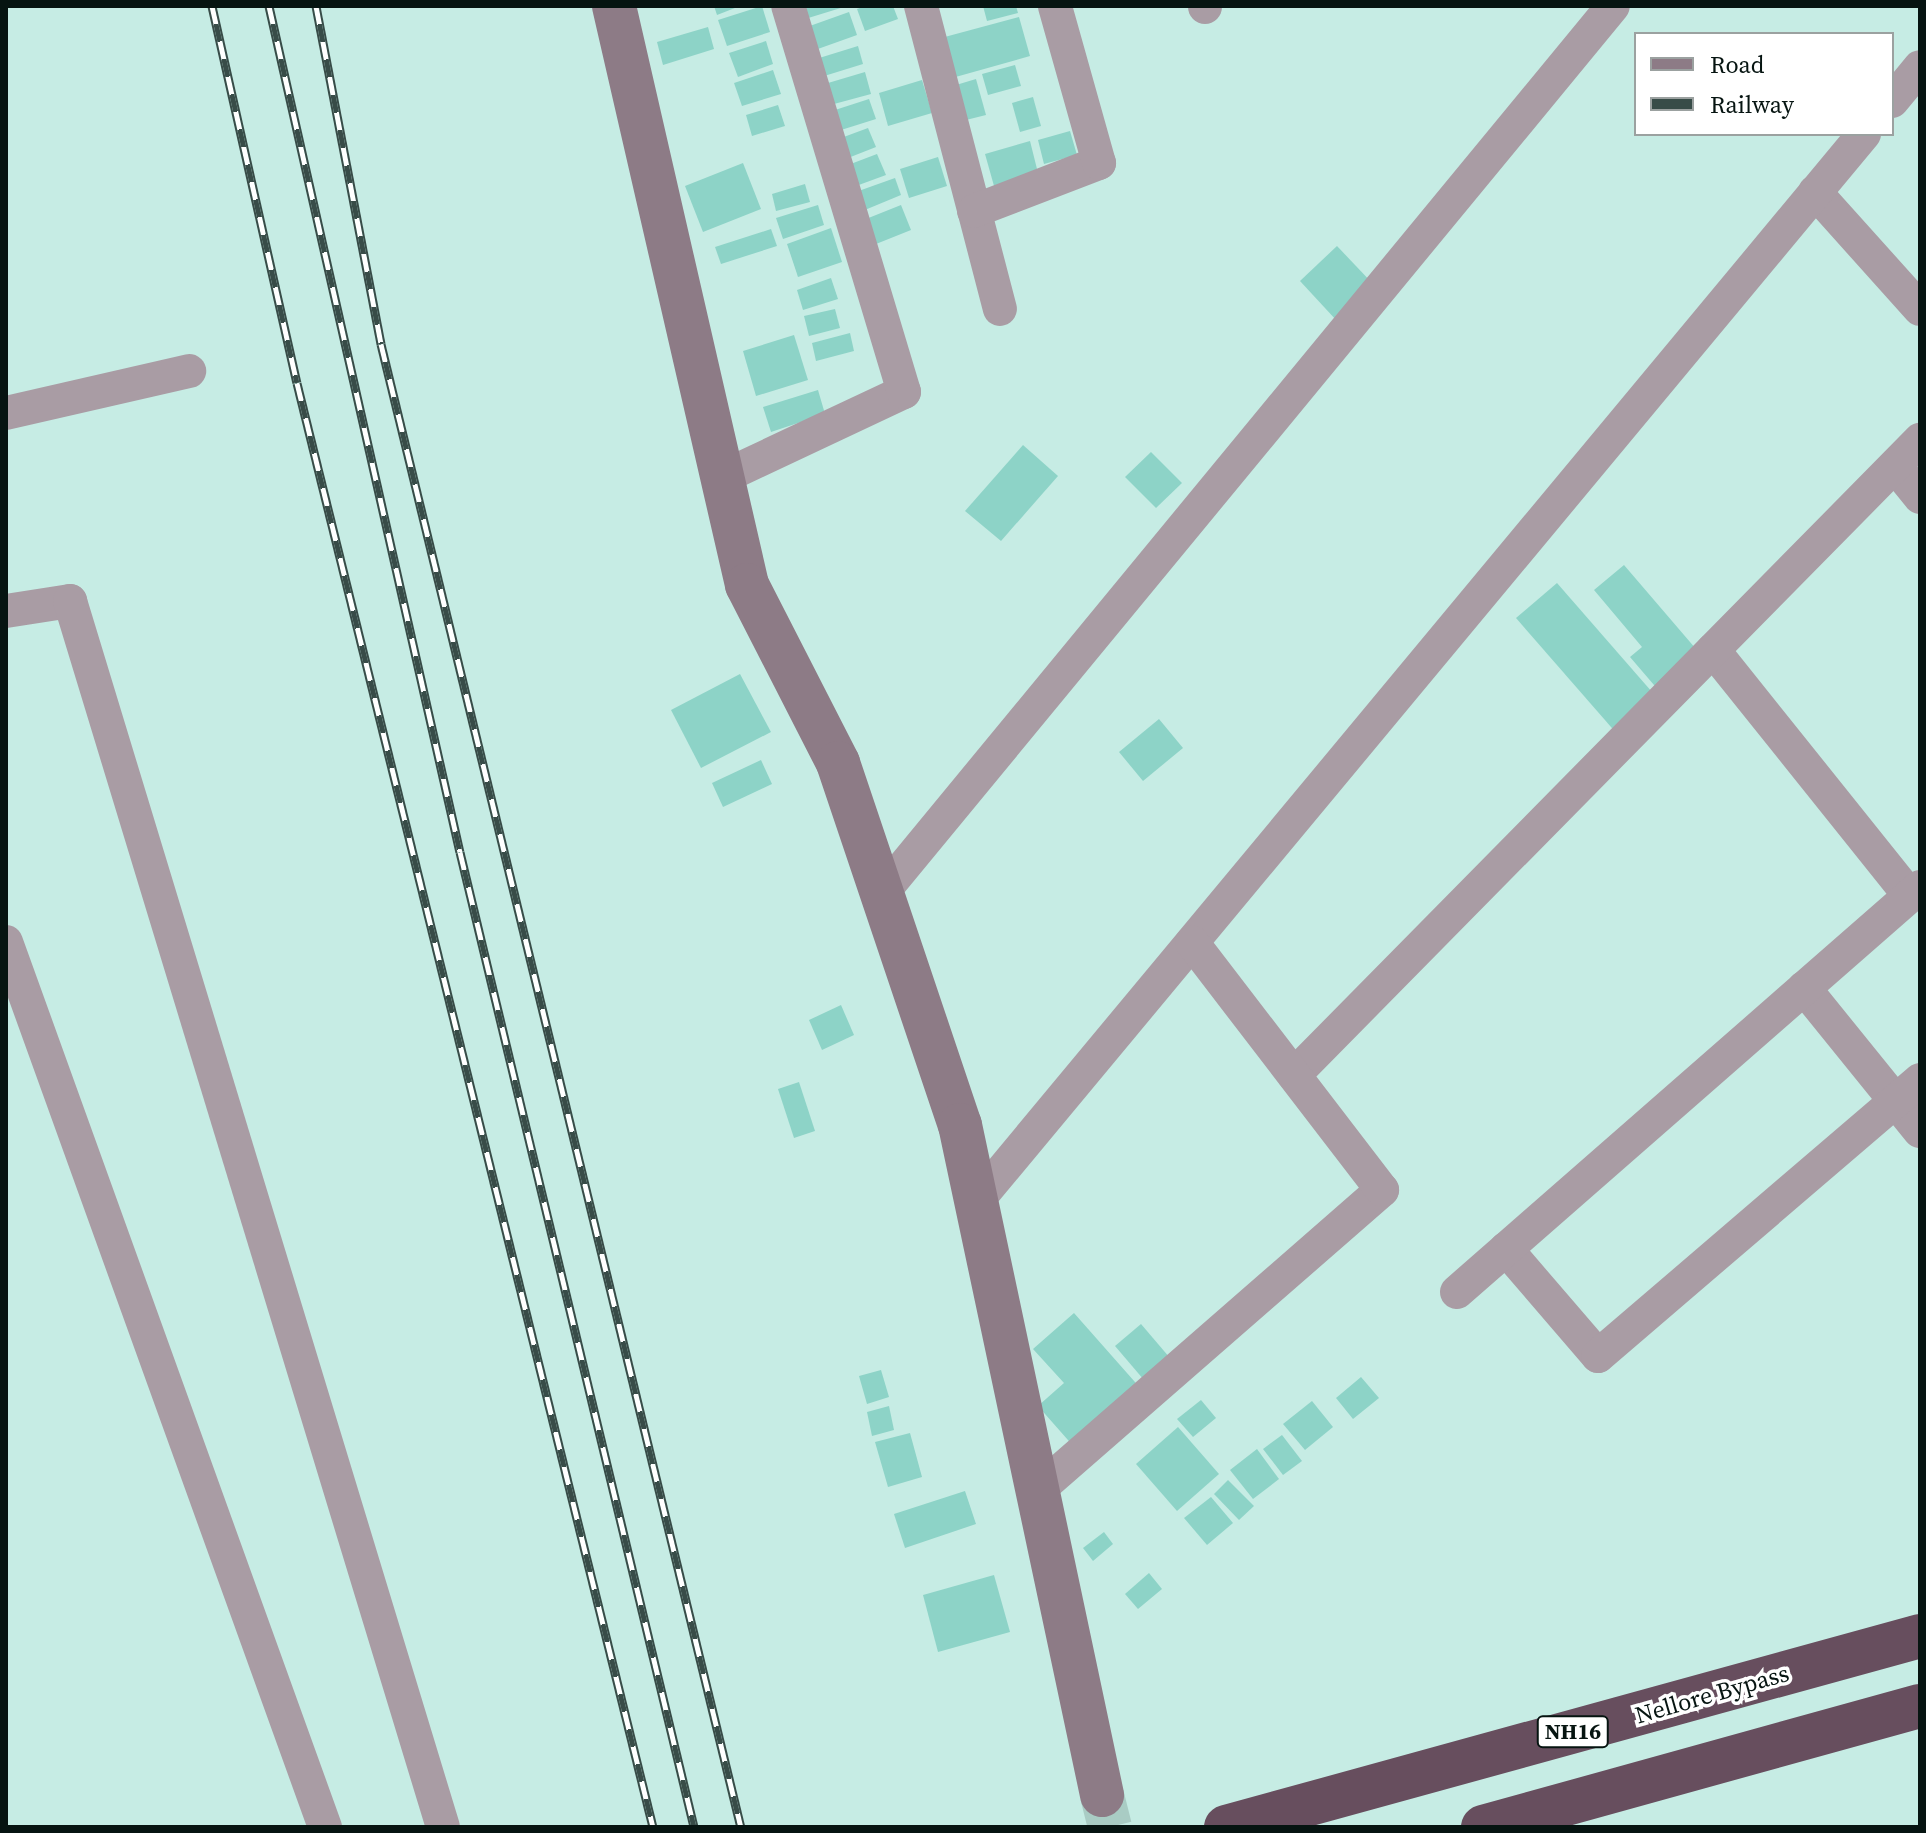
<!DOCTYPE html>
<html>
<head>
<meta charset="utf-8">
<style>
	body { margin:0 }
	#map { position:relative; width:1926px; height:1833px; overflow:hidden; background:#c6ece4; font-family:"Source Serif 4",serif }
	div>[style] { position:absolute }
	[style*='--x'] { left:calc(var(--x)*1px); top:calc(var(--y)*1px); width:calc(var(--w)*1px); rotate:calc(var(--a)*1deg) }
	.building>* { inset:0; background:#8dd3c7 }
	.secondary-tunnel>* { height:44px; margin-top:-22px; transform-origin:0; background:repeating-linear-gradient(90deg,#a9ccc4 0 44px,transparent 0 66px) }
	.street>* { height:34px; margin:-17px; padding:0 17px; transform-origin:17px; border-radius:17px; background:#a99ca4 }
	.secondary>* { height:44px; margin:-22px; padding:0 22px; transform-origin:22px; border-radius:22px; background:#8d7b86 }
	.highway>* { height:44px; margin:-22px; padding:0 22px; transform-origin:22px; border-radius:22px; background:#674e5e }
	.rail>* { height:9px; margin-top:-4.5px; transform-origin:0; background:repeating-linear-gradient(90deg,#fff 0 18px,#384c48 0 36px); box-sizing:border-box; border-block:2px solid #384c48 }
	span { translate:-50% -50%; white-space:nowrap; text-align:center; line-height:1.15; -webkit-text-stroke:7px #fff; paint-order:stroke }
	.shield-label span { padding:2px 6px; background:#fff; border:2px solid; border-radius:6px; -webkit-text-stroke-width:0 }
	.shield-label { font-size:22px; color:#061411; font-weight:700 }
	.street-label { font-size:24px; color:#061411 }
	.frame { position:absolute; inset:0; border:8px solid #061411; pointer-events:none }
	.legend { position:absolute; left:1634px; top:32px; width:260px; height:104px; box-sizing:border-box; background:#fff; border:2px solid #9ba1a0; margin:0; padding:10px 14px; list-style:none; font-size:24px; color:#061411 }
	.legend li { display:flex; align-items:center; gap:16px; height:40px }
	.legend b { width:40px; border:2px solid #9ba1a0 }
</style>
</head>
<body>
<div id="map">
	<div class="building">
		<i style="clip-path:polygon(714px 6px,740px 6px,717px 15px)"></i>
		<i style="clip-path:polygon(762px 6px,770px 32px,727px 46px,718px 20px)"></i>
		<i style="clip-path:polygon(801px 6px,844px 6px,844px 7px,805px 19px)"></i>
		<i style="clip-path:polygon(865px 6px,893px 6px,898px 19px,865px 31px,857px 9px)"></i>
		<i style="clip-path:polygon(983px 6px,1016px 6px,1018px 13px,987px 21px)"></i>
		<i style="clip-path:polygon(849px 12px,857px 35px,815px 50px,807px 27px)"></i>
		<i style="clip-path:polygon(1019px 17px,1030px 56px,952px 78px,941px 38px)"></i>
		<i style="clip-path:polygon(708px 27px,714px 49px,663px 65px,657px 42px)"></i>
		<i style="clip-path:polygon(766px 41px,773px 64px,738px 77px,729px 53px)"></i>
		<i style="clip-path:polygon(858px 46px,863px 64px,821px 77px,816px 59px)"></i>
		<i style="clip-path:polygon(1015px 65px,1021px 86px,988px 95px,982px 74px)"></i>
		<i style="clip-path:polygon(773px 70px,781px 94px,742px 106px,734px 83px)"></i>
		<i style="clip-path:polygon(865px 72px,871px 94px,834px 104px,828px 83px)"></i>
		<i style="clip-path:polygon(976px 79px,986px 115px,966px 120px,956px 85px)"></i>
		<i style="clip-path:polygon(922px 80px,932px 113px,888px 126px,879px 93px)"></i>
		<i style="clip-path:polygon(1033px 97px,1041px 126px,1020px 132px,1012px 103px)"></i>
		<i style="clip-path:polygon(869px 99px,876px 119px,841px 130px,835px 110px)"></i>
		<i style="clip-path:polygon(778px 105px,785px 126px,752px 136px,746px 115px)"></i>
		<i style="clip-path:polygon(868px 128px,876px 147px,848px 158px,841px 138px)"></i>
		<i style="clip-path:polygon(1070px 131px,1077px 155px,1044px 164px,1038px 140px)"></i>
		<i style="clip-path:polygon(1030px 141px,1038px 173px,994px 186px,985px 154px)"></i>
		<i style="clip-path:polygon(877px 154px,886px 175px,856px 186px,848px 165px)"></i>
		<i style="clip-path:polygon(938px 157px,947px 186px,909px 198px,900px 169px)"></i>
		<i style="clip-path:polygon(743px 163px,761px 209px,703px 232px,685px 186px)"></i>
		<i style="clip-path:polygon(895px 178px,901px 195px,860px 212px,853px 193px)"></i>
		<i style="clip-path:polygon(805px 184px,810px 202px,776px 211px,772px 194px)"></i>
		<i style="clip-path:polygon(818px 205px,824px 225px,783px 239px,776px 218px)"></i>
		<i style="clip-path:polygon(901px 205px,911px 230px,871px 246px,861px 221px)"></i>
		<i style="clip-path:polygon(831px 228px,842px 262px,798px 277px,787px 244px)"></i>
		<i style="clip-path:polygon(771px 229px,777px 246px,721px 264px,715px 247px)"></i>
		<i style="clip-path:polygon(1337px 246px,1374px 285px,1337px 321px,1300px 281px)"></i>
		<i style="clip-path:polygon(831px 278px,838px 299px,803px 310px,797px 290px)"></i>
		<i style="clip-path:polygon(835px 309px,840px 328px,809px 336px,804px 316px)"></i>
		<i style="clip-path:polygon(850px 333px,854px 351px,816px 361px,812px 343px)"></i>
		<i style="clip-path:polygon(794px 335px,808px 380px,756px 396px,743px 351px)"></i>
		<i style="clip-path:polygon(818px 390px,825px 414px,771px 432px,763px 407px)"></i>
		<i style="clip-path:polygon(1023px 445px,1058px 476px,1001px 541px,965px 511px)"></i>
		<i style="clip-path:polygon(1151px 452px,1182px 483px,1156px 508px,1125px 477px)"></i>
		<i style="clip-path:polygon(1624px 565px,1702px 656px,1660px 692px,1630px 657px,1642px 647px,1594px 590px)"></i>
		<i style="clip-path:polygon(1557px 583px,1659px 700px,1618px 735px,1516px 618px)"></i>
		<i style="clip-path:polygon(740px 674px,771px 732px,701px 768px,671px 710px)"></i>
		<i style="clip-path:polygon(1159px 719px,1183px 748px,1143px 781px,1119px 752px)"></i>
		<i style="clip-path:polygon(761px 760px,772px 784px,723px 807px,712px 783px)"></i>
		<i style="clip-path:polygon(841px 1005px,854px 1035px,822px 1050px,809px 1020px)"></i>
		<i style="clip-path:polygon(799px 1082px,815px 1131px,794px 1138px,778px 1089px)"></i>
		<i style="clip-path:polygon(1074px 1313px,1142px 1390px,1075px 1448px,1038px 1406px,1064px 1383px,1033px 1349px)"></i>
		<i style="clip-path:polygon(1141px 1324px,1170px 1358px,1144px 1380px,1115px 1346px)"></i>
		<i style="clip-path:polygon(881px 1370px,889px 1397px,867px 1404px,859px 1376px)"></i>
		<i style="clip-path:polygon(1361px 1377px,1379px 1398px,1353px 1419px,1336px 1398px)"></i>
		<i style="clip-path:polygon(1201px 1400px,1216px 1418px,1193px 1437px,1177px 1419px)"></i>
		<i style="clip-path:polygon(1312px 1401px,1333px 1427px,1305px 1450px,1283px 1424px)"></i>
		<i style="clip-path:polygon(889px 1406px,894px 1430px,872px 1436px,867px 1412px)"></i>
		<i style="clip-path:polygon(1178px 1427px,1219px 1474px,1177px 1511px,1136px 1464px)"></i>
		<i style="clip-path:polygon(910px 1433px,922px 1477px,888px 1487px,875px 1442px)"></i>
		<i style="clip-path:polygon(1282px 1435px,1302px 1461px,1283px 1475px,1263px 1449px)"></i>
		<i style="clip-path:polygon(1257px 1449px,1279px 1479px,1253px 1499px,1230px 1470px)"></i>
		<i style="clip-path:polygon(1228px 1480px,1254px 1506px,1239px 1520px,1214px 1494px)"></i>
		<i style="clip-path:polygon(965px 1491px,976px 1524px,905px 1548px,894px 1514px)"></i>
		<i style="clip-path:polygon(1211px 1497px,1233px 1523px,1207px 1545px,1184px 1518px)"></i>
		<i style="clip-path:polygon(1104px 1532px,1113px 1544px,1093px 1561px,1083px 1548px)"></i>
		<i style="clip-path:polygon(1149px 1573px,1162px 1589px,1138px 1609px,1125px 1594px)"></i>
		<i style="clip-path:polygon(994px 1575px,1010px 1632px,938px 1652px,923px 1595px)"></i>
	</div>
	<div class="secondary-tunnel">
		<i style="--x:1102;--y:1795;--w:33;--a:76"></i>
	</div>
	<div class="street">
		<i style="--x:921;--y:6;--w:313;--a:75.4"></i>
		<i style="--x:1205;--y:6;--w:1;--a:90"></i>
		<i style="--x:1892;--y:101;--w:44;--a:-50.5"></i>
		<i style="--x:1815;--y:192;--w:157;--a:48.1"></i>
		<i style="--x:974;--y:211;--w:134;--a:-21"></i>
		<i style="--x:1099;--y:163;--w:163;--a:-105.7"></i>
		<i style="--x:6;--y:413;--w:188;--a:-12.9"></i>
		<i style="--x:1895;--y:466;--w:40;--a:51"></i>
		<i style="--x:723;--y:477;--w:200;--a:-25.2"></i>
		<i style="--x:904;--y:392;--w:403;--a:-106.7"></i>
		<i style="--x:6;--y:611;--w:65;--a:-8.9"></i>
		<i style="--x:70;--y:601;--w:1281;--a:73.08"></i>
		<i style="--x:1713;--y:650;--w:315;--a:51.3"></i>
		<i style="--x:882;--y:893;--w:1149;--a:-50.51"></i>
		<i style="--x:6;--y:942;--w:941;--a:70.18"></i>
		<i style="--x:1804;--y:988;--w:184;--a:51"></i>
		<i style="--x:1294;--y:1075;--w:892;--a:-45.41"></i>
		<i style="--x:976;--y:1202;--w:1389;--a:-50.26"></i>
		<i style="--x:1506;--y:1249;--w:141;--a:49.3"></i>
		<i style="--x:1598;--y:1356;--w:424;--a:-40.6"></i>
		<i style="--x:1457;--y:1292;--w:615;--a:-41.18"></i>
		<i style="--x:1037;--y:1491;--w:458;--a:-41.1"></i>
		<i style="--x:1382;--y:1190;--w:312;--a:-127.5"></i>
	</div>
	<div class="secondary">
		<i style="--x:614;--y:6;--w:594;--a:77.06"></i>
		<i style="--x:747;--y:585;--w:200;--a:62.9"></i>
		<i style="--x:838;--y:763;--w:382;--a:71.4"></i>
		<i style="--x:960;--y:1125;--w:685;--a:78.03"></i>
	</div>
	<div class="highway">
		<i style="--x:1226;--y:1827;--w:720;--a:-15.39"></i>
		<i style="--x:1483;--y:1827;--w:453;--a:-15.5"></i>
	</div>
	<div class="rail">
		<i style="--x:212;--y:6;--w:386;--a:77.3"></i>
		<i style="--x:297;--y:383;--w:1487;--a:76.15"></i>
		<i style="--x:269;--y:6;--w:867;--a:77.28"></i>
		<i style="--x:460;--y:852;--w:1003;--a:76.5"></i>
		<i style="--x:316;--y:6;--w:344;--a:79.1"></i>
		<i style="--x:381;--y:344;--w:1526;--a:76.36"></i>
	</div>
	<div class="shield-label">
		<span style="left:1573px;top:1732px">NH16</span>
	</div>
	<div class="street-label">
		<span style="left:1712px;top:1694px;rotate:-16deg">Nellore Bypass</span>
	</div>
	<div class="frame"></div>
	<ul class="legend">
	<li><b style="height:10px;background:#8d7b86"></b>Road</li>
	<li><b style="height:10px;background:#384c48"></b>Railway</li>
	</ul>
</div>
</body>
</html>
